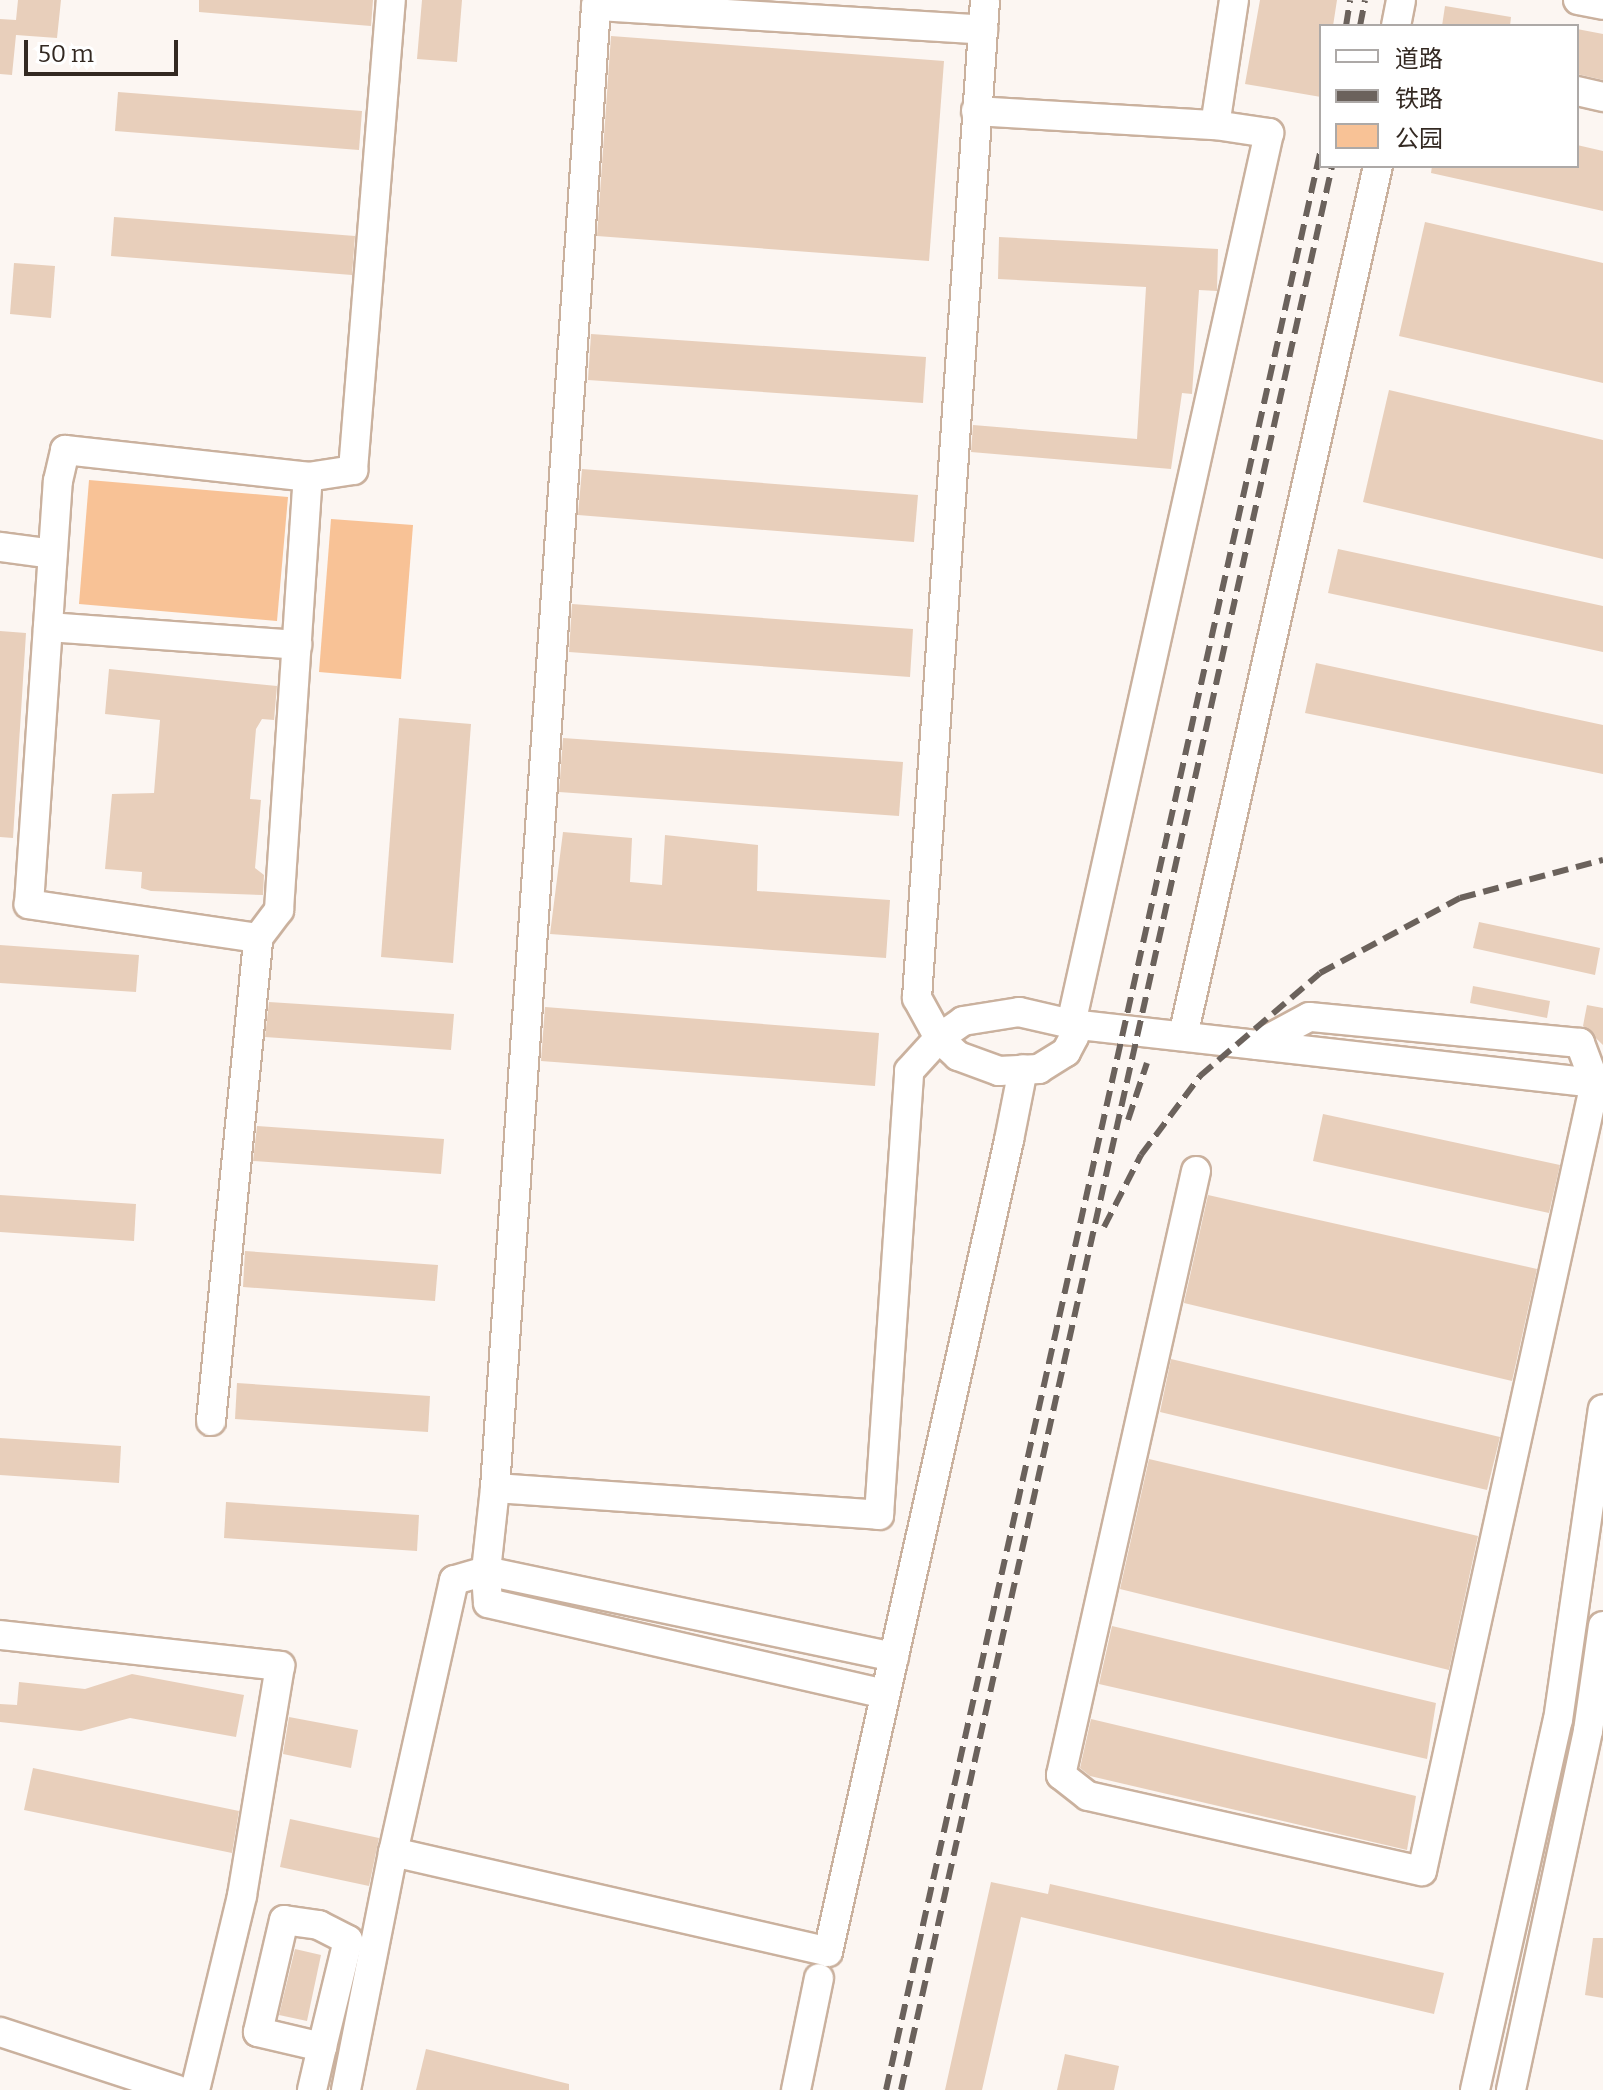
<!DOCTYPE html>
<html>
<head>
<meta charset="utf-8">
<style>
	body { margin:0 }
	#map { position:relative; width:1603px; height:2090px; overflow:hidden; background:#fcf6f2; font-family:Bitter,"Noto Sans SC",serif }
	div>[style] { position:absolute }
	[style*='--x'] { left:calc(var(--x)*1px); top:calc(var(--y)*1px); width:calc(var(--w)*1px); rotate:calc(var(--a)*1deg) }
	.green>* { inset:0; background:#f8c296 }
	.building>* { inset:0; background:#e8cfbb }
	.roads { filter:drop-shadow(2px 0 #cab19e) drop-shadow(-2px 0 #cab19e) drop-shadow(0 2px #cab19e) drop-shadow(0 -2px #cab19e) }
	.minor>* { height:28px; margin:-14px; padding:0 14px; transform-origin:14px; border-radius:14px; background:#fff }
	.rail>* { height:6px; margin-top:-3px; transform-origin:0; background:repeating-linear-gradient(90deg,#6b625c 0 16px,transparent 0 24px) }
	span { translate:-50% -50%; white-space:nowrap; text-align:center; line-height:1.15; -webkit-text-stroke:6px #fff; paint-order:stroke }
	.legend { position:absolute; left:1319px; top:24px; width:260px; height:144px; box-sizing:border-box; background:#fff; border:2px solid #ada9a7; margin:0; padding:10px 14px; list-style:none; font-size:24px; color:#332922 }
	.legend li { display:flex; align-items:center; gap:16px; height:40px }
	.legend b { width:40px; border:2px solid #ada9a7 }
	.scale { position:absolute; left:24px; top:40px; width:154px; height:36px; box-sizing:border-box; border:4px solid #332922; border-top:0; padding-left:10px; font-size:24px; line-height:28px; white-space:nowrap; color:#332922; -webkit-text-stroke:6px #fff; paint-order:stroke }
</style>
</head>
<body>
<div id="map">
	<div class="green">
		<i style="clip-path:polygon(89px 480px,288px 497px,277px 621px,79px 604px)"></i>
		<i style="clip-path:polygon(331px 519px,413px 525px,401px 679px,319px 672px)"></i>
	</div>
	<div class="building">
		<i style="clip-path:polygon(18px 0,61px 0,57px 38px,16px 35px,12px 75px,0 74px,0 19px,16px 20px)"></i>
		<i style="clip-path:polygon(199px 0,373px 0,371px 26px,199px 12px)"></i>
		<i style="clip-path:polygon(422px 0,462px 0,457px 62px,417px 59px)"></i>
		<i style="clip-path:polygon(1260px 0,1337px 0,1333px 26px,1321px 26px,1321px 97px,1245px 84px)"></i>
		<i style="clip-path:polygon(1445px 6px,1511px 17px,1510px 26px,1442px 26px)"></i>
		<i style="clip-path:polygon(1577px 29px,1603px 34px,1603px 80px,1577px 74px)"></i>
		<i style="clip-path:polygon(611px 36px,944px 61px,929px 261px,597px 236px)"></i>
		<i style="clip-path:polygon(118px 92px,362px 111px,359px 150px,115px 131px)"></i>
		<i style="clip-path:polygon(1577px 145px,1603px 151px,1603px 211px,1431px 173px,1432px 166px,1577px 166px)"></i>
		<i style="clip-path:polygon(114px 217px,355px 236px,352px 275px,111px 256px)"></i>
		<i style="clip-path:polygon(1425px 222px,1603px 263px,1603px 383px,1399px 336px)"></i>
		<i style="clip-path:polygon(999px 237px,1218px 249px,1217px 291px,1199px 290px,1192px 394px,1182px 393px,1171px 469px,971px 452px,973px 425px,1137px 439px,1146px 287px,998px 279px)"></i>
		<i style="clip-path:polygon(14px 263px,55px 266px,51px 318px,10px 314px)"></i>
		<i style="clip-path:polygon(591px 334px,926px 357px,923px 403px,588px 380px)"></i>
		<i style="clip-path:polygon(1389px 390px,1603px 440px,1603px 559px,1363px 502px)"></i>
		<i style="clip-path:polygon(582px 469px,918px 495px,914px 542px,578px 515px)"></i>
		<i style="clip-path:polygon(1338px 549px,1603px 606px,1603px 652px,1328px 593px)"></i>
		<i style="clip-path:polygon(572px 604px,913px 629px,910px 677px,569px 652px)"></i>
		<i style="clip-path:polygon(0 631px,26px 633px,13px 838px,0 837px)"></i>
		<i style="clip-path:polygon(1316px 663px,1603px 725px,1603px 774px,1305px 713px)"></i>
		<i style="clip-path:polygon(109px 669px,277px 686px,274px 720px,262px 719px,256px 729px,250px 799px,261px 800px,255px 868px,264px 875px,263px 895px,151px 891px,141px 888px,142px 872px,105px 869px,112px 794px,154px 793px,160px 720px,105px 714px)"></i>
		<i style="clip-path:polygon(399px 718px,471px 724px,453px 963px,381px 957px)"></i>
		<i style="clip-path:polygon(563px 738px,903px 762px,899px 816px,559px 792px)"></i>
		<i style="clip-path:polygon(563px 832px,632px 838px,630px 882px,662px 885px,665px 835px,758px 845px,757px 891px,890px 900px,886px 958px,550px 934px)"></i>
		<i style="clip-path:polygon(1479px 922px,1600px 948px,1595px 975px,1473px 948px)"></i>
		<i style="clip-path:polygon(0 945px,139px 955px,136px 992px,0 983px)"></i>
		<i style="clip-path:polygon(1473px 986px,1550px 1001px,1547px 1018px,1470px 1003px)"></i>
		<i style="clip-path:polygon(269px 1002px,454px 1014px,451px 1050px,265px 1037px)"></i>
		<i style="clip-path:polygon(1587px 1005px,1603px 1008px,1603px 1045px,1583px 1026px)"></i>
		<i style="clip-path:polygon(545px 1007px,879px 1033px,875px 1086px,541px 1061px)"></i>
		<i style="clip-path:polygon(1323px 1114px,1560px 1165px,1549px 1213px,1313px 1161px)"></i>
		<i style="clip-path:polygon(257px 1126px,444px 1139px,441px 1174px,253px 1161px)"></i>
		<i style="clip-path:polygon(0 1195px,136px 1204px,134px 1241px,0 1232px)"></i>
		<i style="clip-path:polygon(1208px 1195px,1537px 1269px,1512px 1381px,1184px 1303px)"></i>
		<i style="clip-path:polygon(245px 1251px,438px 1265px,435px 1301px,243px 1287px)"></i>
		<i style="clip-path:polygon(1171px 1359px,1500px 1437px,1487px 1490px,1160px 1412px)"></i>
		<i style="clip-path:polygon(237px 1383px,430px 1396px,428px 1432px,235px 1419px)"></i>
		<i style="clip-path:polygon(0 1438px,121px 1446px,119px 1483px,0 1475px)"></i>
		<i style="clip-path:polygon(1149px 1459px,1478px 1536px,1449px 1670px,1120px 1589px)"></i>
		<i style="clip-path:polygon(226px 1502px,419px 1515px,417px 1551px,224px 1538px)"></i>
		<i style="clip-path:polygon(1112px 1626px,1436px 1703px,1427px 1759px,1099px 1684px)"></i>
		<i style="clip-path:polygon(132px 1674px,244px 1695px,236px 1737px,130px 1718px,81px 1731px,0 1722px,0 1704px,17px 1705px,19px 1682px,85px 1689px)"></i>
		<i style="clip-path:polygon(289px 1717px,358px 1730px,351px 1768px,283px 1754px)"></i>
		<i style="clip-path:polygon(1091px 1719px,1416px 1796px,1407px 1850px,1090px 1776px,1080px 1768px)"></i>
		<i style="clip-path:polygon(33px 1768px,239px 1811px,232px 1853px,24px 1810px)"></i>
		<i style="clip-path:polygon(290px 1819px,379px 1838px,369px 1886px,280px 1867px)"></i>
		<i style="clip-path:polygon(991px 1882px,1048px 1894px,1050px 1884px,1444px 1973px,1434px 2014px,1021px 1917px,982px 2090px,945px 2090px)"></i>
		<i style="clip-path:polygon(1593px 1938px,1603px 1938px,1603px 1998px,1585px 1995px)"></i>
		<i style="clip-path:polygon(295px 1949px,321px 1955px,307px 2021px,279px 2015px)"></i>
		<i style="clip-path:polygon(426px 2049px,569px 2084px,569px 2090px,416px 2090px)"></i>
		<i style="clip-path:polygon(1065px 2054px,1119px 2066px,1114px 2090px,1057px 2090px)"></i>
	</div>
	<div class="roads">
		<div class="minor">
			<i style="--x:1234;--y:0;--w:126;--a:98.6"></i>
			<i style="--x:1215;--y:125;--w:55;--a:8.4"></i>
			<i style="--x:1269;--y:133;--w:913;--a:102.53"></i>
			<i style="--x:1071;--y:1024;--w:13;--a:77"></i>
			<i style="--x:1074;--y:1037;--w:17;--a:118"></i>
			<i style="--x:1066;--y:1052;--w:32;--a:148"></i>
			<i style="--x:1039;--y:1069;--w:40;--a:177.1"></i>
			<i style="--x:999;--y:1071;--w:44;--a:-159.9"></i>
			<i style="--x:958;--y:1056;--w:26;--a:-137"></i>
			<i style="--x:939;--y:1038;--w:29;--a:-35"></i>
			<i style="--x:963;--y:1021;--w:57;--a:-9.1"></i>
			<i style="--x:1019;--y:1012;--w:53;--a:13"></i>
			<i style="--x:1071;--y:1024;--w:535;--a:6.43"></i>
			<i style="--x:1578;--y:0;--w:25;--a:11"></i>
			<i style="--x:1396;--y:26;--w:26;--a:-79"></i>
			<i style="--x:1577;--y:91;--w:27;--a:13"></i>
			<i style="--x:976;--y:111;--w:239;--a:3.4"></i>
			<i style="--x:0;--y:547;--w:53;--a:7.5"></i>
			<i style="--x:48;--y:627;--w:250;--a:4.1"></i>
			<i style="--x:258;--y:938;--w:35;--a:-53"></i>
			<i style="--x:279;--y:910;--w:434;--a:-86.2"></i>
			<i style="--x:1183;--y:1036;--w:892;--a:-77.37"></i>
			<i style="--x:1196;--y:1171;--w:619;--a:102.6"></i>
			<i style="--x:1061;--y:1775;--w:34;--a:38"></i>
			<i style="--x:1088;--y:1796;--w:342;--a:12.7"></i>
			<i style="--x:1422;--y:1871;--w:807;--a:-77.62"></i>
			<i style="--x:1595;--y:1083;--w:43;--a:-110.6"></i>
			<i style="--x:1580;--y:1043;--w:272;--a:-174.5"></i>
			<i style="--x:1309;--y:1017;--w:59;--a:151.7"></i>
			<i style="--x:211;--y:1421;--w:485;--a:-84.4"></i>
			<i style="--x:258;--y:938;--w:232;--a:-171.6"></i>
			<i style="--x:29;--y:904;--w:424;--a:-86.1"></i>
			<i style="--x:58;--y:481;--w:32;--a:-77"></i>
			<i style="--x:65;--y:450;--w:244;--a:6.3"></i>
			<i style="--x:308;--y:477;--w:46;--a:-8.8"></i>
			<i style="--x:353;--y:470;--w:472;--a:-85.4"></i>
			<i style="--x:495;--y:1488;--w:1485;--a:-86.1"></i>
			<i style="--x:596;--y:6;--w:388;--a:3.5"></i>
			<i style="--x:0;--y:1635;--w:282;--a:6.3"></i>
			<i style="--x:280;--y:1666;--w:233;--a:99.4"></i>
			<i style="--x:242;--y:1896;--w:200;--a:103.6"></i>
			<i style="--x:894;--y:1657;--w:417;--a:-168.1"></i>
			<i style="--x:486;--y:1571;--w:83;--a:-83.8"></i>
			<i style="--x:495;--y:1488;--w:385;--a:4"></i>
			<i style="--x:879;--y:1515;--w:445;--a:-86.1"></i>
			<i style="--x:909;--y:1071;--w:45;--a:-47.7"></i>
			<i style="--x:939;--y:1038;--w:46;--a:-118.8"></i>
			<i style="--x:917;--y:998;--w:1000;--a:-86.1"></i>
			<i style="--x:885;--y:1694;--w:407;--a:-167.1"></i>
			<i style="--x:488;--y:1603;--w:32;--a:-94"></i>
			<i style="--x:486;--y:1571;--w:33;--a:164"></i>
			<i style="--x:454;--y:1580;--w:279;--a:102.6"></i>
			<i style="--x:393;--y:1852;--w:446;--a:12.9"></i>
			<i style="--x:828;--y:1952;--w:832;--a:-77.43"></i>
			<i style="--x:1009;--y:1140;--w:72;--a:-78.8"></i>
			<i style="--x:0;--y:2032;--w:186;--a:18.1"></i>
			<i style="--x:312;--y:2090;--w:44;--a:-76.9"></i>
			<i style="--x:322;--y:2047;--w:110;--a:-76.3"></i>
			<i style="--x:348;--y:1940;--w:33;--a:-153"></i>
			<i style="--x:319;--y:1925;--w:35;--a:-172"></i>
			<i style="--x:284;--y:1920;--w:115;--a:103.1"></i>
			<i style="--x:258;--y:2032;--w:66;--a:13.2"></i>
			<i style="--x:346;--y:2090;--w:243;--a:-78.8"></i>
			<i style="--x:796;--y:2090;--w:114;--a:-78.4"></i>
			<i style="--x:1475;--y:2090;--w:379;--a:-77.4"></i>
			<i style="--x:1558;--y:1720;--w:314;--a:-81.8"></i>
			<i style="--x:1511;--y:2090;--w:367;--a:-77.9"></i>
			<i style="--x:1588;--y:1731;--w:106;--a:-81.9"></i>
		</div>
	</div>
	<div class="rail">
		<i style="--x:1346;--y:26;--w:26;--a:-81"></i>
		<i style="--x:1360;--y:26;--w:26;--a:-79"></i>
		<i style="--x:1128;--y:1120;--w:60;--a:-71.6"></i>
		<i style="--x:1104;--y:1227;--w:81;--a:-62.8"></i>
		<i style="--x:1141;--y:1155;--w:99;--a:-53.2"></i>
		<i style="--x:1200;--y:1076;--w:158;--a:-40.6"></i>
		<i style="--x:1320;--y:973;--w:159;--a:-28.2"></i>
		<i style="--x:1460;--y:898;--w:148;--a:-14.9"></i>
		<i style="--x:886;--y:2090;--w:1990;--a:-77.37"></i>
		<i style="--x:901;--y:2090;--w:1972;--a:-77.37"></i>
	</div>
	<ul class="legend">
	<li><b style="height:10px;background:#fff"></b>道路</li>
	<li><b style="height:10px;background:#6b625c"></b>铁路</li>
	<li><b style="height:22px;background:#f8c296"></b>公园</li>
	</ul>
	<div class="scale">50 m</div>
</div>
</body>
</html>
